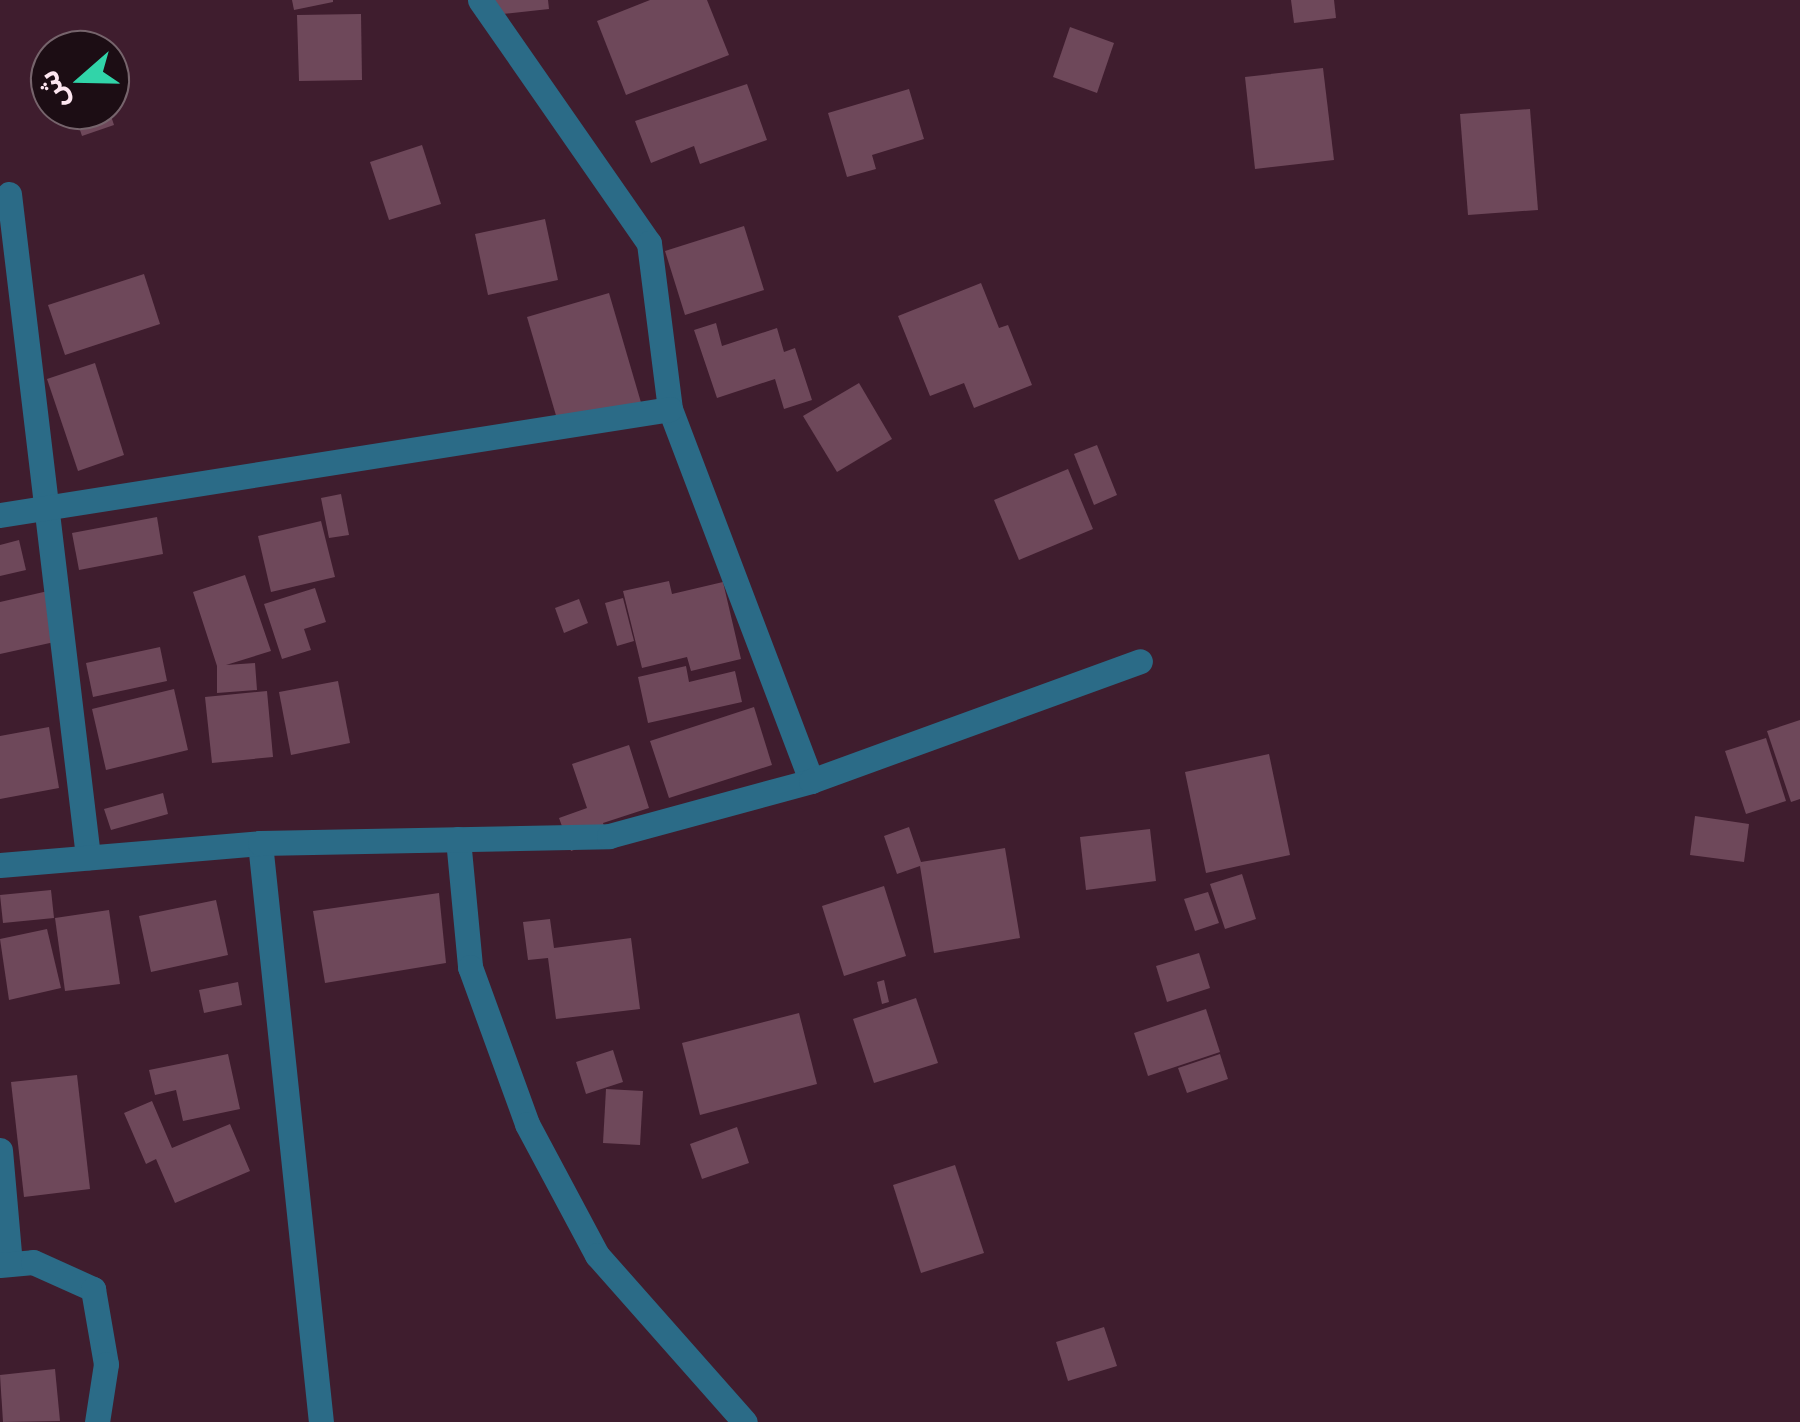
<!DOCTYPE html>
<html>
<head>
<meta charset="utf-8">
<style>
	body { margin:0 }
	#map { position:relative; width:1800px; height:1422px; overflow:hidden; background:#3f1d2e; font-family:Poppins,"Noto Sans Arabic",sans-serif }
	div>[style] { position:absolute }
	[style*='--x'] { left:calc(var(--x)*1px); top:calc(var(--y)*1px); width:calc(var(--w)*1px); rotate:calc(var(--a)*1deg) }
	.building>* { inset:0; background:#6e485a }
	.street>* { height:25px; margin:-12.5px; padding:0 12.5px; transform-origin:12.5px; border-radius:12.5px; background:#2b6b87 }
	span { translate:-50% -50%; white-space:nowrap; text-align:center; line-height:1.15; -webkit-text-stroke:8px #1c0d14; paint-order:stroke }
	.north { position:absolute; left:30px; top:30px; width:100px; height:100px; box-sizing:border-box; background:#1c0d14; border:2px solid #76646c; border-radius:50%; rotate:250deg; font-size:28px; font-weight:700; line-height:40px; text-align:center; color:#fde6f0 }
	.north::after { content:''; display:block; margin:auto; width:35px; height:45px; background:#31d4a9; clip-path:polygon(50% 0,100% 100%,50% 72%,0 100%) }
</style>
</head>
<body>
<div id="map">
	<div class="building">
		<i style="clip-path:polygon(292px 0,333px 0,333px 2px,294px 10px)"></i>
		<i style="clip-path:polygon(492px 0,548px 0,549px 9px,493px 15px)"></i>
		<i style="clip-path:polygon(650px 0,707px 0,729px 55px,626px 95px,597px 21px)"></i>
		<i style="clip-path:polygon(1291px 0,1334px 0,1336px 18px,1294px 23px)"></i>
		<i style="clip-path:polygon(361px 14px,362px 80px,299px 81px,297px 15px)"></i>
		<i style="clip-path:polygon(1070px 27px,1114px 43px,1097px 93px,1053px 77px)"></i>
		<i style="clip-path:polygon(1323px 68px,1334px 160px,1255px 169px,1245px 77px)"></i>
		<i style="clip-path:polygon(747px 84px,767px 140px,700px 164px,694px 146px,651px 163px,635px 121px)"></i>
		<i style="clip-path:polygon(909px 89px,924px 139px,872px 155px,876px 169px,847px 177px,828px 113px)"></i>
		<i style="clip-path:polygon(1530px 109px,1538px 210px,1468px 215px,1460px 114px)"></i>
		<i style="clip-path:polygon(89px 110px,109px 110px,114px 125px,82px 136px,75px 115px)"></i>
		<i style="clip-path:polygon(422px 145px,441px 204px,389px 220px,370px 162px)"></i>
		<i style="clip-path:polygon(545px 219px,558px 280px,488px 295px,475px 234px)"></i>
		<i style="clip-path:polygon(744px 226px,764px 290px,685px 315px,665px 251px)"></i>
		<i style="clip-path:polygon(144px 274px,160px 324px,65px 355px,48px 305px)"></i>
		<i style="clip-path:polygon(981px 283px,999px 328px,1008px 325px,1032px 385px,974px 408px,964px 383px,930px 396px,898px 316px)"></i>
		<i style="clip-path:polygon(609px 293px,642px 406px,560px 429px,527px 317px)"></i>
		<i style="clip-path:polygon(716px 323px,722px 346px,777px 328px,784px 352px,795px 348px,812px 400px,784px 409px,775px 379px,717px 398px,694px 330px)"></i>
		<i style="clip-path:polygon(95px 363px,124px 455px,78px 471px,47px 379px)"></i>
		<i style="clip-path:polygon(859px 383px,892px 439px,837px 472px,803px 416px)"></i>
		<i style="clip-path:polygon(1097px 445px,1117px 495px,1094px 505px,1074px 454px)"></i>
		<i style="clip-path:polygon(1068px 469px,1093px 529px,1019px 560px,994px 500px)"></i>
		<i style="clip-path:polygon(341px 494px,349px 535px,329px 538px,321px 498px)"></i>
		<i style="clip-path:polygon(157px 517px,163px 554px,79px 570px,72px 533px)"></i>
		<i style="clip-path:polygon(321px 521px,335px 577px,271px 592px,258px 536px)"></i>
		<i style="clip-path:polygon(19px 540px,26px 570px,0 576px,0 545px)"></i>
		<i style="clip-path:polygon(245px 575px,271px 651px,226px 665px,255px 663px,257px 690px,217px 693px,217px 666px,193px 592px)"></i>
		<i style="clip-path:polygon(669px 581px,672px 594px,723px 582px,741px 659px,691px 671px,687px 657px,642px 668px,623px 591px)"></i>
		<i style="clip-path:polygon(315px 588px,326px 622px,304px 629px,311px 650px,282px 659px,264px 604px)"></i>
		<i style="clip-path:polygon(48px 591px,59px 641px,0 654px,0 602px)"></i>
		<i style="clip-path:polygon(623px 598px,634px 641px,617px 646px,605px 603px)"></i>
		<i style="clip-path:polygon(579px 599px,588px 623px,564px 633px,555px 608px)"></i>
		<i style="clip-path:polygon(160px 647px,167px 681px,93px 697px,86px 663px)"></i>
		<i style="clip-path:polygon(686px 666px,689px 682px,735px 671px,742px 702px,648px 723px,638px 677px)"></i>
		<i style="clip-path:polygon(338px 681px,350px 743px,291px 755px,279px 692px)"></i>
		<i style="clip-path:polygon(174px 689px,188px 750px,106px 770px,92px 709px)"></i>
		<i style="clip-path:polygon(267px 691px,273px 757px,212px 763px,205px 697px)"></i>
		<i style="clip-path:polygon(754px 707px,772px 765px,669px 798px,650px 741px)"></i>
		<i style="clip-path:polygon(1800px 720px,1800px 799px,1791px 802px,1767px 731px)"></i>
		<i style="clip-path:polygon(49px 727px,59px 788px,0 799px,0 736px)"></i>
		<i style="clip-path:polygon(1766px 738px,1786px 801px,1746px 814px,1725px 751px)"></i>
		<i style="clip-path:polygon(629px 745px,649px 808px,603px 823px,608px 838px,571px 851px,559px 818px,587px 808px,572px 764px)"></i>
		<i style="clip-path:polygon(1269px 754px,1290px 855px,1206px 873px,1185px 772px)"></i>
		<i style="clip-path:polygon(163px 793px,168px 814px,111px 830px,104px 809px)"></i>
		<i style="clip-path:polygon(1695px 816px,1749px 824px,1744px 862px,1690px 855px)"></i>
		<i style="clip-path:polygon(909px 827px,921px 862px,1005px 848px,1020px 938px,934px 953px,920px 866px,897px 874px,884px 836px)"></i>
		<i style="clip-path:polygon(1150px 829px,1156px 881px,1086px 890px,1080px 837px)"></i>
		<i style="clip-path:polygon(1242px 874px,1256px 919px,1225px 929px,1210px 884px)"></i>
		<i style="clip-path:polygon(884px 886px,906px 956px,844px 976px,822px 906px)"></i>
		<i style="clip-path:polygon(51px 890px,54px 918px,3px 923px,0 895px)"></i>
		<i style="clip-path:polygon(1208px 892px,1219px 923px,1195px 931px,1184px 899px)"></i>
		<i style="clip-path:polygon(439px 893px,446px 963px,325px 983px,313px 911px)"></i>
		<i style="clip-path:polygon(216px 900px,228px 955px,151px 972px,139px 916px)"></i>
		<i style="clip-path:polygon(109px 910px,120px 984px,65px 991px,55px 918px)"></i>
		<i style="clip-path:polygon(550px 919px,554px 948px,631px 938px,640px 1009px,556px 1019px,548px 958px,528px 960px,523px 922px)"></i>
		<i style="clip-path:polygon(47px 929px,61px 988px,9px 1000px,0 939px)"></i>
		<i style="clip-path:polygon(1199px 953px,1210px 988px,1167px 1002px,1156px 966px)"></i>
		<i style="clip-path:polygon(884px 980px,889px 1002px,882px 1004px,877px 982px)"></i>
		<i style="clip-path:polygon(238px 982px,242px 1005px,204px 1013px,199px 990px)"></i>
		<i style="clip-path:polygon(916px 998px,938px 1063px,874px 1083px,853px 1019px)"></i>
		<i style="clip-path:polygon(1206px 1009px,1220px 1052px,1148px 1076px,1134px 1033px)"></i>
		<i style="clip-path:polygon(799px 1013px,817px 1084px,700px 1115px,682px 1043px)"></i>
		<i style="clip-path:polygon(613px 1050px,623px 1082px,586px 1094px,576px 1062px)"></i>
		<i style="clip-path:polygon(228px 1054px,240px 1109px,183px 1121px,176px 1090px,155px 1095px,149px 1070px)"></i>
		<i style="clip-path:polygon(1220px 1054px,1228px 1079px,1187px 1093px,1178px 1068px)"></i>
		<i style="clip-path:polygon(77px 1075px,90px 1189px,24px 1197px,11px 1082px)"></i>
		<i style="clip-path:polygon(606px 1089px,643px 1091px,640px 1145px,603px 1143px)"></i>
		<i style="clip-path:polygon(152px 1101px,172px 1148px,230px 1124px,250px 1171px,175px 1203px,156px 1159px,146px 1164px,124px 1113px)"></i>
		<i style="clip-path:polygon(737px 1127px,749px 1163px,702px 1179px,690px 1144px)"></i>
		<i style="clip-path:polygon(955px 1165px,984px 1253px,921px 1273px,893px 1185px)"></i>
		<i style="clip-path:polygon(1104px 1327px,1117px 1366px,1068px 1381px,1056px 1342px)"></i>
		<i style="clip-path:polygon(55px 1369px,60px 1421px,3px 1422px,0 1375px)"></i>
	</div>
	<div class="street">
		<i style="--x:480;--y:0;--w:296;--a:55.2"></i>
		<i style="--x:649;--y:243;--w:167;--a:82.8"></i>
		<i style="--x:670;--y:409;--w:398;--a:69.2"></i>
		<i style="--x:9;--y:194;--w:668;--a:83.2"></i>
		<i style="--x:0;--y:515;--w:678;--a:-8.99"></i>
		<i style="--x:458;--y:839;--w:129;--a:84.6"></i>
		<i style="--x:470;--y:967;--w:167;--a:70"></i>
		<i style="--x:527;--y:1124;--w:149;--a:61.9"></i>
		<i style="--x:597;--y:1255;--w:223;--a:48.5"></i>
		<i style="--x:260;--y:843;--w:582;--a:83.99"></i>
		<i style="--x:0;--y:865;--w:261;--a:-4.8"></i>
		<i style="--x:260;--y:843;--w:349;--a:-1.1"></i>
		<i style="--x:609;--y:836;--w:209;--a:-15.2"></i>
		<i style="--x:811;--y:781;--w:350;--a:-20"></i>
		<i style="--x:0;--y:1150;--w:114;--a:85"></i>
		<i style="--x:0;--y:1265;--w:33;--a:-5"></i>
		<i style="--x:33;--y:1262;--w:66;--a:24.2"></i>
		<i style="--x:93;--y:1289;--w:76;--a:80.2"></i>
		<i style="--x:106;--y:1364;--w:59;--a:98.8"></i>
	</div>
	<div class="north">ش</div>
</div>
</body>
</html>
